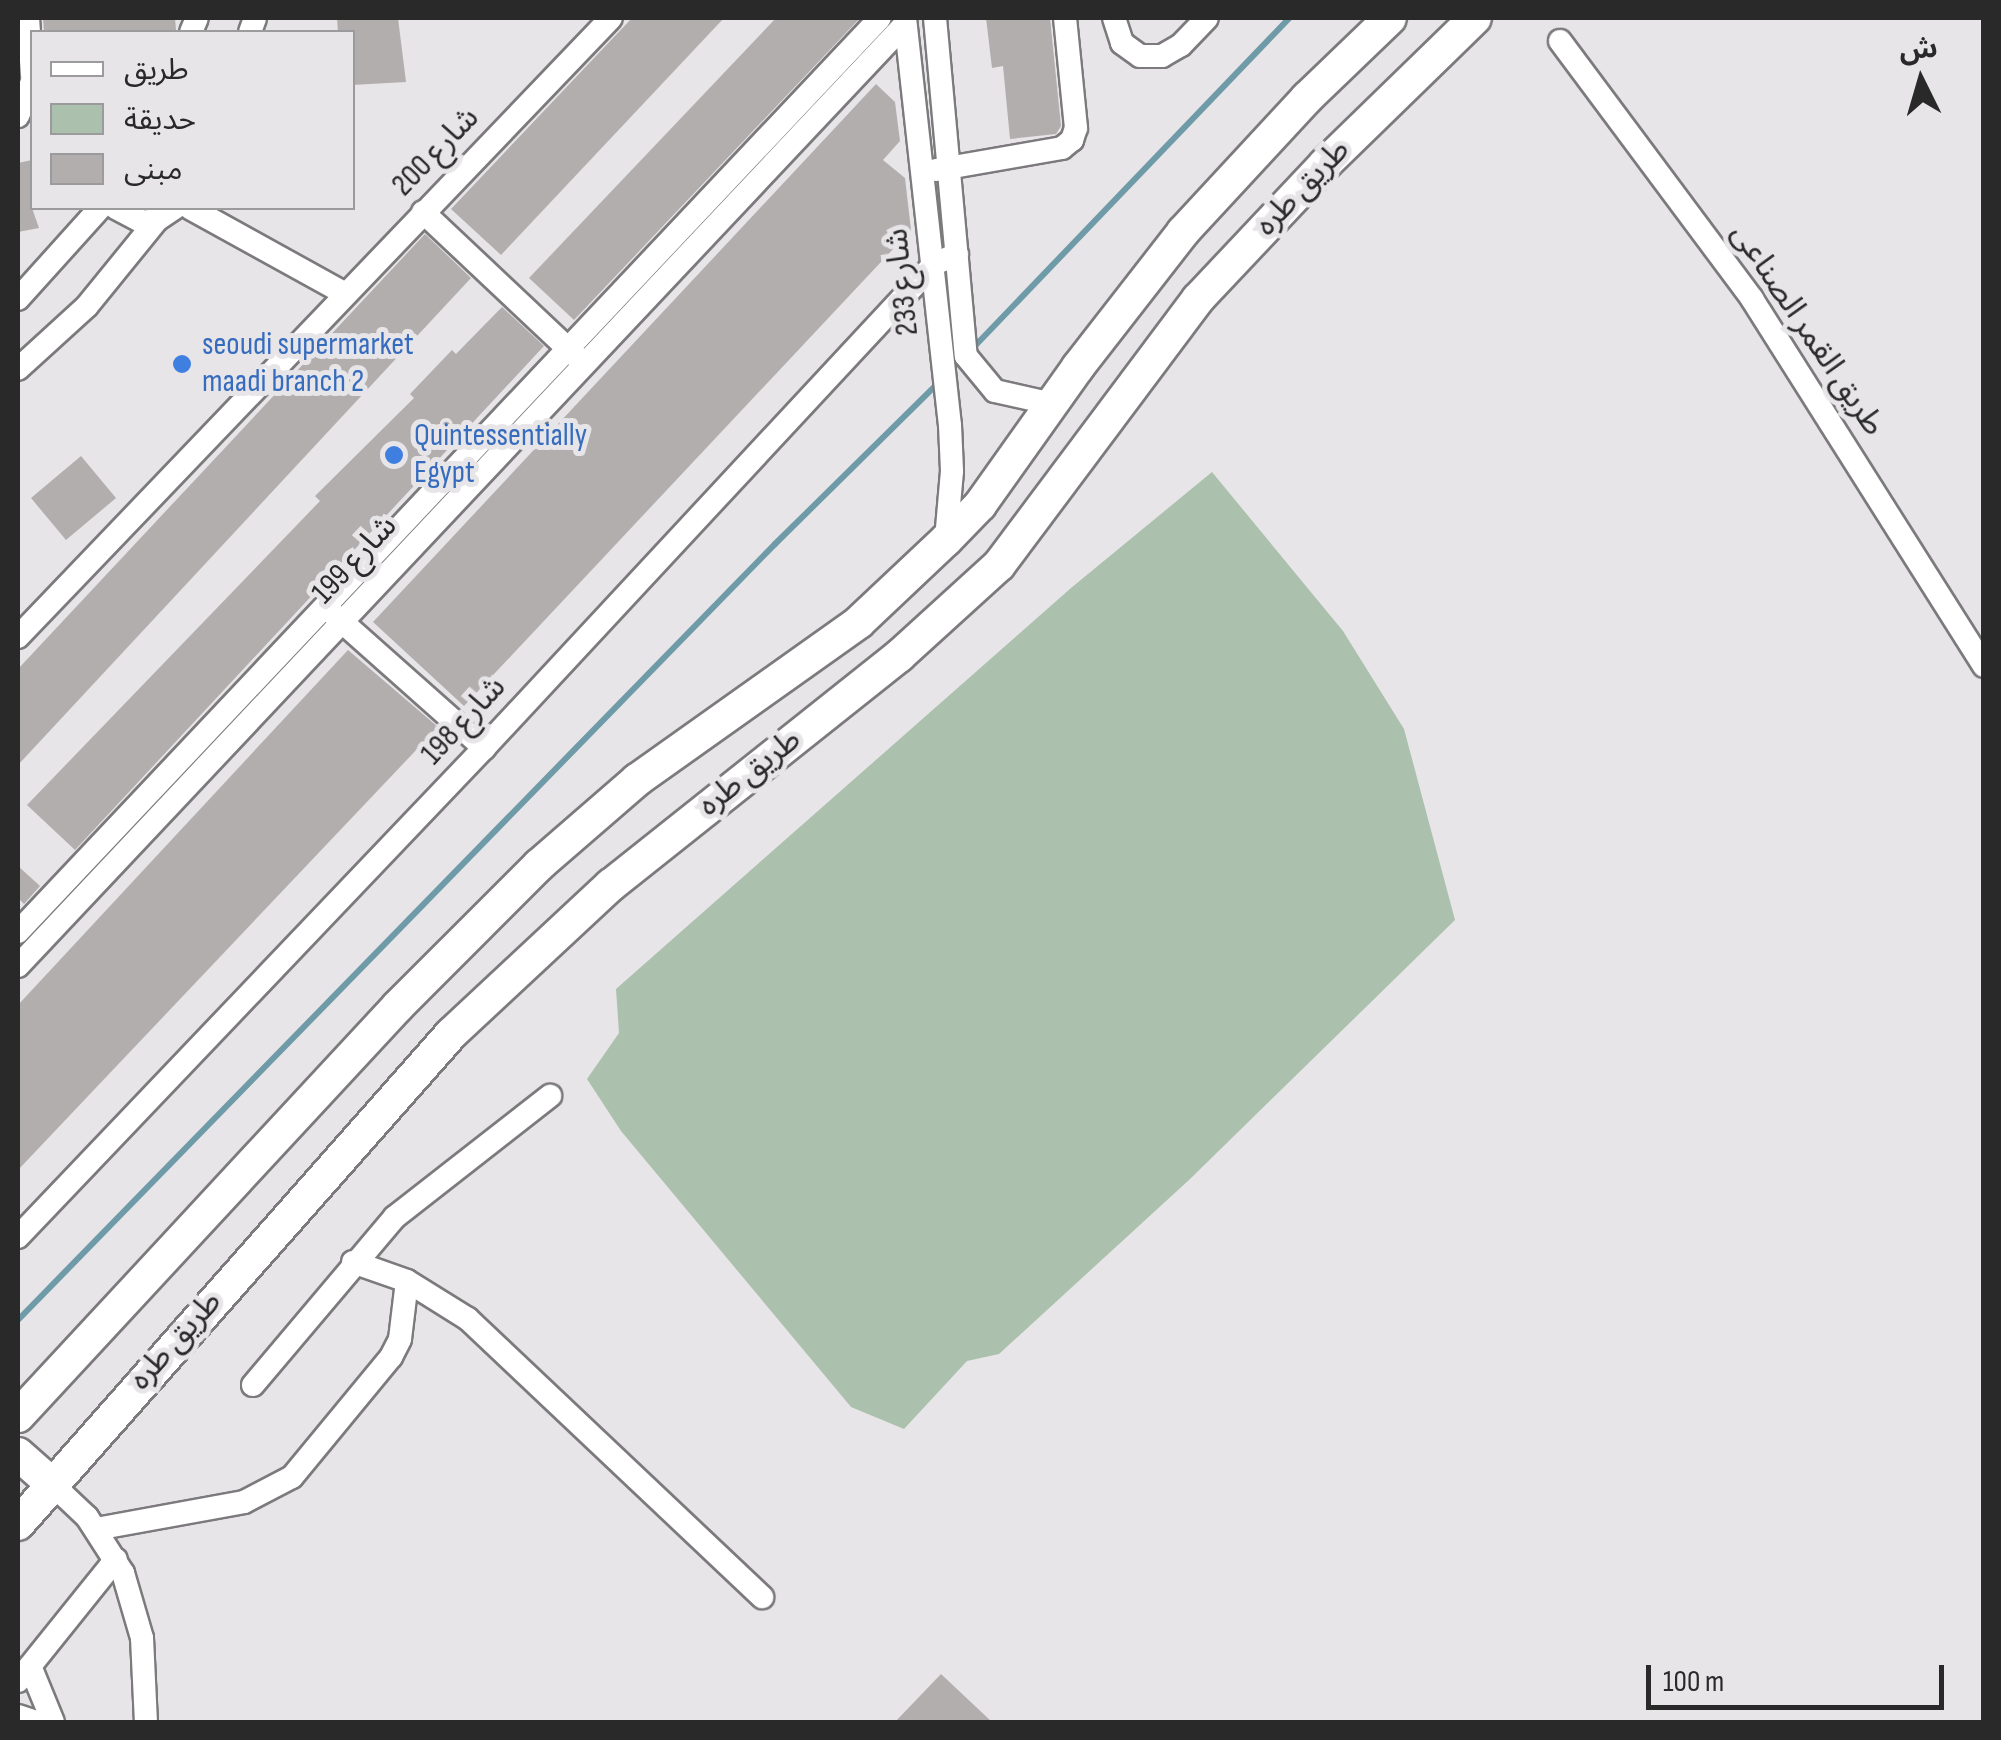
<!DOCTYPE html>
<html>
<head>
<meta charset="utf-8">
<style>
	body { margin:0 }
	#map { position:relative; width:2001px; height:1740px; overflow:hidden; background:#e7e5e8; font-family:"Sofia Sans Condensed","Noto Sans Arabic",sans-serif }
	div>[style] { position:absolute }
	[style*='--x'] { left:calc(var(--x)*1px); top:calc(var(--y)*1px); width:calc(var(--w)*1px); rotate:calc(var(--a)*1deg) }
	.green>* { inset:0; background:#abc1ad }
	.stream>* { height:6px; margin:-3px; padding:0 3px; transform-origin:3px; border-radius:3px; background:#6f9ba9 }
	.building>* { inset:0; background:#b2aead }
	.roads { filter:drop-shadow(2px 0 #7c7a7d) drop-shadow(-2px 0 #7c7a7d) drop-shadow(0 2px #7c7a7d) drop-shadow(0 -2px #7c7a7d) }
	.street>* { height:22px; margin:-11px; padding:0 11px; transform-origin:11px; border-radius:11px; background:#fff }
	.secondary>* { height:32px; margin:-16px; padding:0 16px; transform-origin:16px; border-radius:16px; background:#fff }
	.dots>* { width:28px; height:28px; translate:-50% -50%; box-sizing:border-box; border:5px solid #e7e5e8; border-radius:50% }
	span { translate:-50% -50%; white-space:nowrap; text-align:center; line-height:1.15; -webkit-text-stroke:10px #e7e5e8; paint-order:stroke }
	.street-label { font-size:32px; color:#29292a }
	.shop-label { font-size:32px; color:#366cbe }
	.left { translate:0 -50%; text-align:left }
	.frame { position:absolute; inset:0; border:20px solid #29292a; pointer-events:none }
	.legend { position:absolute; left:30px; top:30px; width:325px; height:180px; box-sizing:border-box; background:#e7e5e8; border:2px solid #9b9a9c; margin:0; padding:12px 18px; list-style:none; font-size:30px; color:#29292a }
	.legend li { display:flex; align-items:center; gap:20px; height:50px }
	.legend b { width:50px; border:2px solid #9b9a9c }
	.north { position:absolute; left:1871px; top:30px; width:100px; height:100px; -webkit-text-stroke:8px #e7e5e8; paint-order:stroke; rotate:355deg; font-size:28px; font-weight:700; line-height:40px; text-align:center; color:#29292a }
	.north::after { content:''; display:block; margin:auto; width:35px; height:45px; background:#29292a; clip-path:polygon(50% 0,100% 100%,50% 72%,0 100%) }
	.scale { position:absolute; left:1646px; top:1665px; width:298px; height:45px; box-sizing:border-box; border:5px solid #29292a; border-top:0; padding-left:12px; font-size:30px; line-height:35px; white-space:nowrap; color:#29292a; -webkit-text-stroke:8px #e7e5e8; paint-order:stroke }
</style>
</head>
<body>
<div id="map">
	<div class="green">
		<i style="clip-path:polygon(1212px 472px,1343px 631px,1404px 729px,1455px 920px,1189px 1180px,999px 1354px,967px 1361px,904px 1429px,851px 1407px,621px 1131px,587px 1079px,619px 1033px,616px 989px,1071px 588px)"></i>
	</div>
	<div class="stream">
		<i style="--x:972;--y:349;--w:458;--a:-46.2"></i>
		<i style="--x:18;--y:1320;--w:1084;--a:-45.71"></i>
		<i style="--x:775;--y:544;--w:229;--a:-44.6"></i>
	</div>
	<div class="building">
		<i style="clip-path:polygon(43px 18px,175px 18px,176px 30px,44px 32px)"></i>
		<i style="clip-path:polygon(337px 18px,398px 18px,406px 82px,352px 85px,352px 32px,338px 32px)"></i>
		<i style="clip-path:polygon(632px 18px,724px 18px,501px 255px,451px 209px)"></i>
		<i style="clip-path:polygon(776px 18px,860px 18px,574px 320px,529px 278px)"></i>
		<i style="clip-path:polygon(986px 18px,1050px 18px,1061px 126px,1056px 134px,1010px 139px,1003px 66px,992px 68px)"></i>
		<i style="clip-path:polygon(876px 84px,895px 102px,900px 141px,883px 160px,905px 178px,911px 230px,464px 706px,373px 622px)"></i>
		<i style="clip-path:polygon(32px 160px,32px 208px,39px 228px,18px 232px,18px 163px)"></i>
		<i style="clip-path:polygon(425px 234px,471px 278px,18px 765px,18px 669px)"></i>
		<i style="clip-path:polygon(502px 307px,544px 346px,75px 850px,27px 805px,320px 501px,315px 496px,414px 398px,410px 394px,452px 350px,456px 354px)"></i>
		<i style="clip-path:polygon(81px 456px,116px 498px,66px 540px,31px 498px)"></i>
		<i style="clip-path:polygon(348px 650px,438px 727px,18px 1170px,18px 1005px)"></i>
		<i style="clip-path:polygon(18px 866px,40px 886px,24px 904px,18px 898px)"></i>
		<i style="clip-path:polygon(941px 1674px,992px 1722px,895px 1722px)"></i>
	</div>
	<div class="roads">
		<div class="street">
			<i style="--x:28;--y:18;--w:57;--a:86"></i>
			<i style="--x:905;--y:18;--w:409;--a:83.7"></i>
			<i style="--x:950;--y:425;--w:46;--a:87.5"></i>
			<i style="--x:952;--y:471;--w:69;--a:95"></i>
			<i style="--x:935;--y:18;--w:339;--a:84.8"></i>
			<i style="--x:966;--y:356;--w:45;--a:50.4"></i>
			<i style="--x:995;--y:391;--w:59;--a:12.6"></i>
			<i style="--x:1114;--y:18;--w:26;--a:72"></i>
			<i style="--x:1122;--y:43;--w:22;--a:36"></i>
			<i style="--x:1140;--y:56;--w:22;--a:0"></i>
			<i style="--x:1162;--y:56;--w:22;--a:-30"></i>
			<i style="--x:1181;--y:45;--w:37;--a:-46"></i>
			<i style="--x:191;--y:32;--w:15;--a:-67"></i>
			<i style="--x:250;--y:32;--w:15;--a:-70"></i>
			<i style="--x:1560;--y:41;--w:322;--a:53.3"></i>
			<i style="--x:1752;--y:299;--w:434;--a:57.7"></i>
			<i style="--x:18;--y:116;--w:38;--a:-68"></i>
			<i style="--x:936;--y:170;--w:128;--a:-9.9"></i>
			<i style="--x:1062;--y:148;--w:13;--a:-39"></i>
			<i style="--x:1072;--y:140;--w:13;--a:-72"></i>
			<i style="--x:1076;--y:128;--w:111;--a:-95.7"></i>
			<i style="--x:116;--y:208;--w:30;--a:28"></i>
			<i style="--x:142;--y:222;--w:15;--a:-8"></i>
			<i style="--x:157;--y:220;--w:22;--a:-34"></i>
			<i style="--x:190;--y:208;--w:176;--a:28.9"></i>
			<i style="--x:423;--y:212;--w:212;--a:43.3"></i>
			<i style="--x:18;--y:299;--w:122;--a:-48"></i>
			<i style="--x:18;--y:369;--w:93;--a:-42.4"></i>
			<i style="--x:87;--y:306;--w:111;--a:-50.9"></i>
			<i style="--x:331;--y:612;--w:205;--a:41.6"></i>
			<i style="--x:18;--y:637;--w:857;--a:-46.23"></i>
			<i style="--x:18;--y:932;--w:1256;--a:-46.68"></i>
			<i style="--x:18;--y:966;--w:1294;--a:-46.72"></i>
			<i style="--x:18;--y:1237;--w:675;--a:-46.38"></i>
			<i style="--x:484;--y:748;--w:661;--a:-47.08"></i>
			<i style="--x:934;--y:264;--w:25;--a:-23"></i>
			<i style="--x:353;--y:1262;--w:57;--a:19.4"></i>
			<i style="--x:407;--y:1281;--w:72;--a:31.9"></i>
			<i style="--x:468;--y:1319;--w:405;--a:43.4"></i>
			<i style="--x:253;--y:1385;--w:220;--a:-49.8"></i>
			<i style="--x:395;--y:1217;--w:197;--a:-38"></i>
			<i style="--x:52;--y:1484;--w:48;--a:43.3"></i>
			<i style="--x:87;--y:1517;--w:67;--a:57.3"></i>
			<i style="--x:123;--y:1573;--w:68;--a:73.7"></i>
			<i style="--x:142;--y:1638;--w:84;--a:87.3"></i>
			<i style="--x:96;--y:1529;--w:150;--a:-10.3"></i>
			<i style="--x:244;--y:1502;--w:54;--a:-27.5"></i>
			<i style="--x:292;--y:1477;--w:156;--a:-50.5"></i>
			<i style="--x:391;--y:1357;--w:20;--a:-63"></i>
			<i style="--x:400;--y:1339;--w:58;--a:-83.1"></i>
			<i style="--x:30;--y:1666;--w:61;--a:67.7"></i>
			<i style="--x:18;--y:1681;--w:156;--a:-51.2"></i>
			<i style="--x:18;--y:1716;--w:19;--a:18"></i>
		</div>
		<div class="secondary">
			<i style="--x:18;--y:1416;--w:559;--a:-47.17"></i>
			<i style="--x:398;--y:1006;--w:199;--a:-45"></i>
			<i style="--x:539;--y:865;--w:130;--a:-40.9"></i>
			<i style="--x:637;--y:780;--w:272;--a:-35.4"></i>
			<i style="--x:859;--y:622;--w:120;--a:-43.3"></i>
			<i style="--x:946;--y:540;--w:49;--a:-45.8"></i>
			<i style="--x:980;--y:505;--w:169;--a:-54.6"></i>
			<i style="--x:1078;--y:367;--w:171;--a:-52.1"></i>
			<i style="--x:1183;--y:232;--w:183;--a:-47.2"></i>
			<i style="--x:1307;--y:98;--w:115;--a:-43.9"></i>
			<i style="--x:18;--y:1454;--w:45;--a:41.4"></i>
			<i style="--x:18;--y:1524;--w:654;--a:-48.53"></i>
			<i style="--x:451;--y:1034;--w:219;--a:-43"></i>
			<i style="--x:611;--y:885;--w:368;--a:-38.5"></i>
			<i style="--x:899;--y:656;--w:135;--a:-42.3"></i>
			<i style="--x:999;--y:565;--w:332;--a:-53.2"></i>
			<i style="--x:1198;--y:299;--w:185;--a:-46.7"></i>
			<i style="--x:1325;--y:164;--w:209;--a:-44.2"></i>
		</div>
	</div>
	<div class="dots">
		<i style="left:182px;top:364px;background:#3f7fe0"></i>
		<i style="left:394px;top:455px;background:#3f7fe0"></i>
	</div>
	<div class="street-label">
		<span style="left:436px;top:152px;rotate:-46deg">شارع 200</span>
		<span style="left:1303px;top:188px;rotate:-46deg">طريق طره</span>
		<span style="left:903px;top:282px;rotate:-96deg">شارع 233</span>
		<span style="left:1807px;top:330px;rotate:56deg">طريق القمر الصناعى</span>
		<span style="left:355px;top:560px;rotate:-47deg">شارع 199</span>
		<span style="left:464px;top:721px;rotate:-47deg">شارع 198</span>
		<span style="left:750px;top:773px;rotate:-38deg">طريق طره</span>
		<span style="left:176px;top:1341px;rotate:-48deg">طريق طره</span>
	</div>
	<div class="shop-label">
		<span class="left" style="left:202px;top:364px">seoudi supermarket<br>maadi branch 2</span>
		<span class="left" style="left:414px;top:455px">Quintessentially<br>Egypt</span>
	</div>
	<div class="frame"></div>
	<ul class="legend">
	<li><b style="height:12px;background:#fff"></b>طريق</li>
	<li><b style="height:28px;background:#abc1ad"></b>حديقة</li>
	<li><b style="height:28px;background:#b2aead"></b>مبنى</li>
	</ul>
	<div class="north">ش</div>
	<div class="scale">100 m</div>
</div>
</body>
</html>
